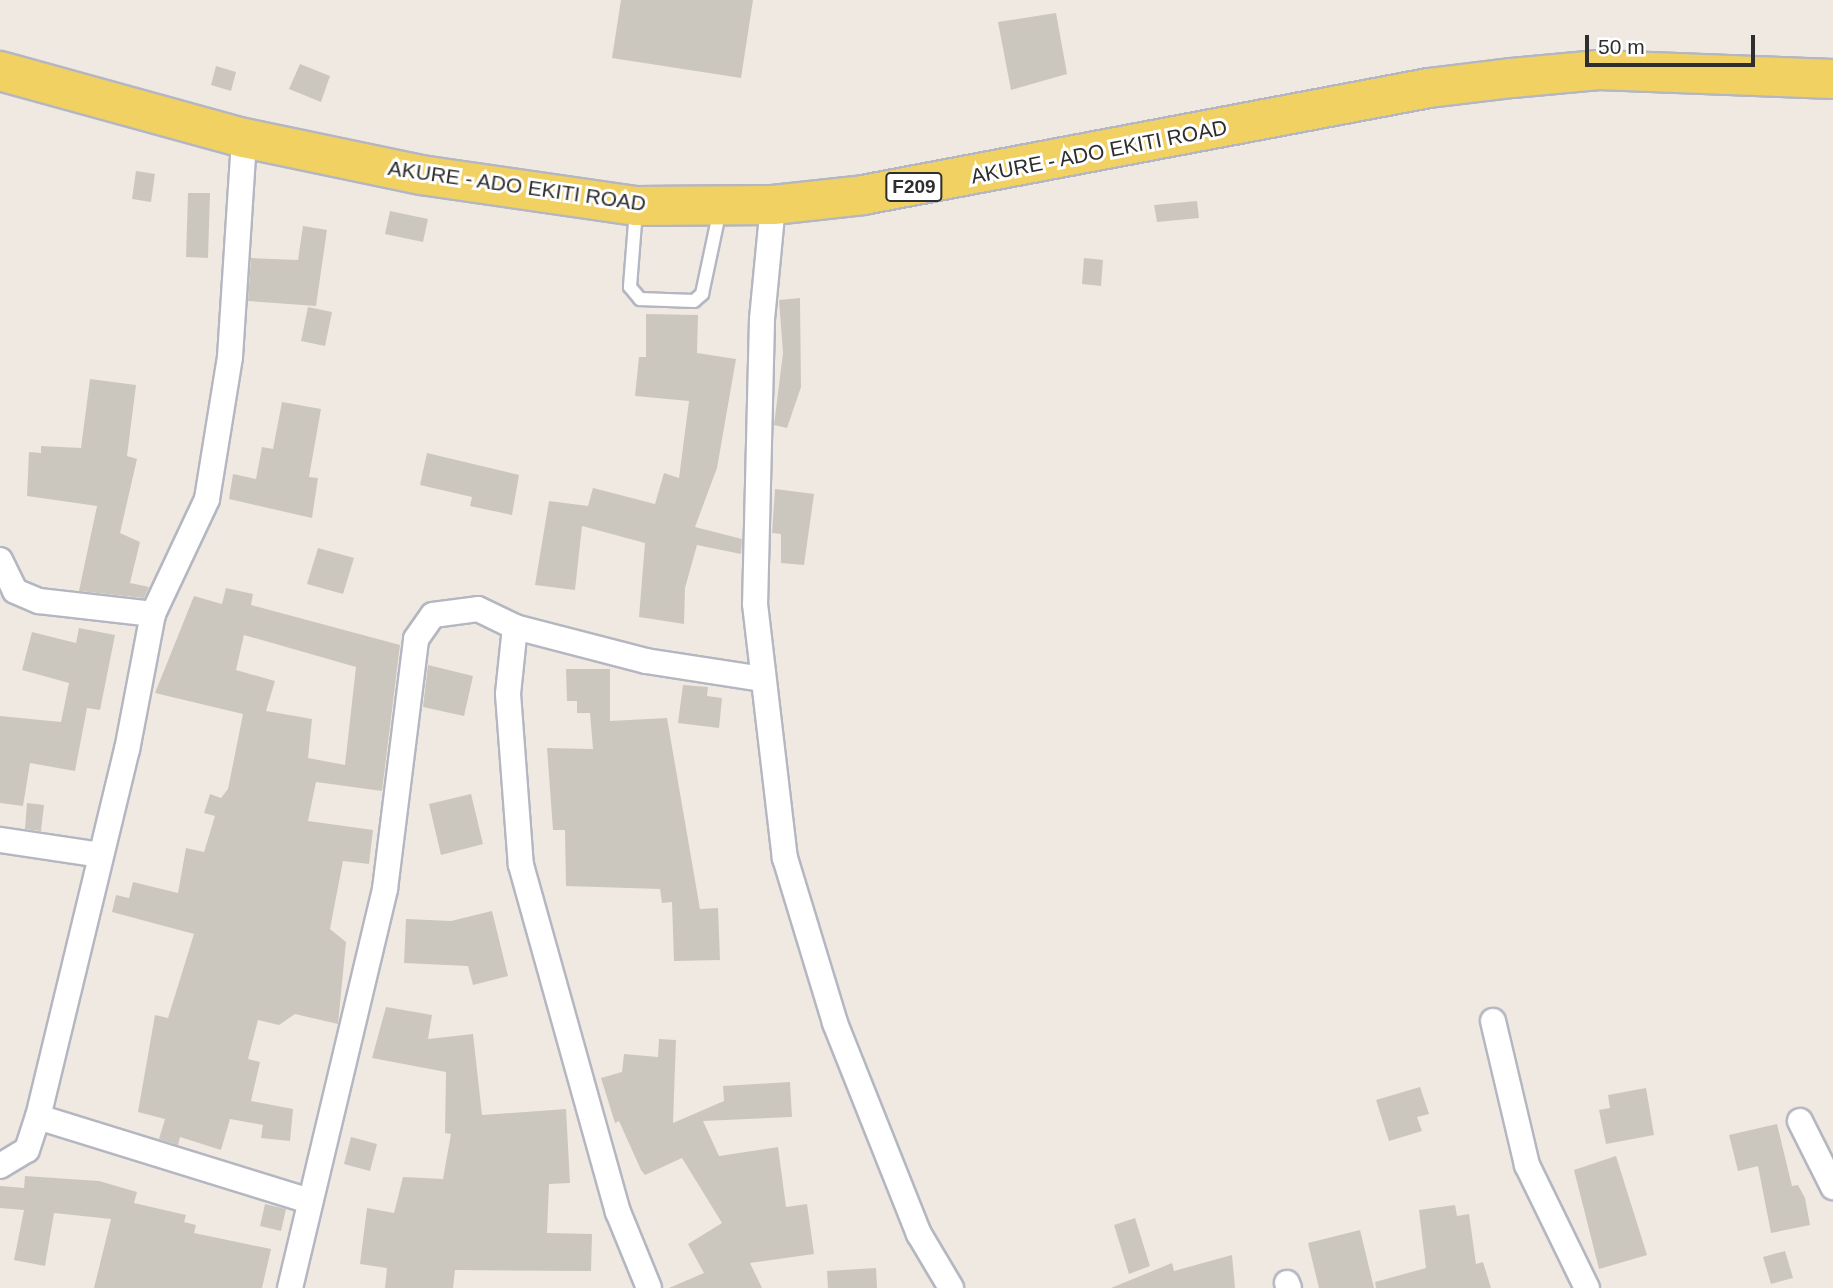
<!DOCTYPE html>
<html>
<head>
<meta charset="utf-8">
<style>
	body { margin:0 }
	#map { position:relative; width:1833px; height:1288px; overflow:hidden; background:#efe9e1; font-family:Arial,sans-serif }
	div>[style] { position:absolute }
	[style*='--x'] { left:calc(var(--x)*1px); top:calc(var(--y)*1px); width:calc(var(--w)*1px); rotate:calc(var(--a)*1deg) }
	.building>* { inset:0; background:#cbc7bf }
	.roads { filter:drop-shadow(2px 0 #b4b7c1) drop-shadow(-2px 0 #b4b7c1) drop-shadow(0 2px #b4b7c1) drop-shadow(0 -2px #b4b7c1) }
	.service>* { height:12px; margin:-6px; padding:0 6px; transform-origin:6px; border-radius:6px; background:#fff }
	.minor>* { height:24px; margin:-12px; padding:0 12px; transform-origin:12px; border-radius:12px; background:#fff }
	.primary>* { height:38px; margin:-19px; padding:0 19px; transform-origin:19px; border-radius:19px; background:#f2d163 }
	span { translate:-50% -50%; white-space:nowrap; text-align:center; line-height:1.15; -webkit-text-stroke:6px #fff; paint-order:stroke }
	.shield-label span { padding:2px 5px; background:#fff; border:2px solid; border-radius:5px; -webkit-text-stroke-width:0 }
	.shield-label { font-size:19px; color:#2e2e2e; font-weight:700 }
	.street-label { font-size:21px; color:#2e2e2e }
	.scale { position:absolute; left:1585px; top:35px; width:170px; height:32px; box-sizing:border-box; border:4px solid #2e2e2e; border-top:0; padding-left:9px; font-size:21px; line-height:24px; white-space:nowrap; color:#2e2e2e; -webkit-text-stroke:5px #fff; paint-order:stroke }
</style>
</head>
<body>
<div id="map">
	<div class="building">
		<i style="clip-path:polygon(621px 0,753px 0,741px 78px,612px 58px)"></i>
		<i style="clip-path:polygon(1056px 13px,1067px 74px,1011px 90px,998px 22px)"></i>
		<i style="clip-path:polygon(300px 64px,330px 76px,321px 102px,289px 89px)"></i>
		<i style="clip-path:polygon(216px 66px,236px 72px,231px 91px,211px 85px)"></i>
		<i style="clip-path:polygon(136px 171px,155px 174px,151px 202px,132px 199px)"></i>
		<i style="clip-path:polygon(188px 193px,210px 193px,208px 258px,186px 257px)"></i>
		<i style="clip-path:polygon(1197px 201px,1199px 218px,1157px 222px,1154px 205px)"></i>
		<i style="clip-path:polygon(390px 211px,428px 219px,423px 242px,385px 234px)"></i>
		<i style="clip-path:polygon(303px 226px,327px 230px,316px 306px,248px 301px,251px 258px,298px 260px)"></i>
		<i style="clip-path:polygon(1084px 258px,1103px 260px,1101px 286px,1082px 284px)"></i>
		<i style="clip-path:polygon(800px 298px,801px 387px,787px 428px,774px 425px,783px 353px,779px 300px)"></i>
		<i style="clip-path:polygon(308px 307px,332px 312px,325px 346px,301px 341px)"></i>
		<i style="clip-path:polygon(646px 314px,698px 315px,697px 353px,736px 359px,717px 468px,695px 527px,742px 539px,741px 554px,697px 545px,685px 588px,684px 624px,639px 617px,645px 543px,582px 526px,575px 590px,535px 585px,549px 501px,588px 506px,593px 488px,655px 504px,664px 473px,679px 478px,689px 401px,635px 396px,639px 357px,646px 357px)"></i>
		<i style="clip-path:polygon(90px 379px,136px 385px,127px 456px,137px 459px,120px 533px,140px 542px,130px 583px,149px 587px,144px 598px,79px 591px,97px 506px,27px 496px,29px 452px,41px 453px,41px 446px,81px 448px)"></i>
		<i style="clip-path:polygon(282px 402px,321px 409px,309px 477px,318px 478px,312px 518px,229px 499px,233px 474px,256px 479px,262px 447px,273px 449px)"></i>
		<i style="clip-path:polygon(427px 453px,519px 475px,512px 515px,470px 506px,472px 497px,420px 485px)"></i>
		<i style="clip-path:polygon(775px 489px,814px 494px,804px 565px,781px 563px,781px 534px,772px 533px)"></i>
		<i style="clip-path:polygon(318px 548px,354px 558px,343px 594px,307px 584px)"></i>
		<i style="clip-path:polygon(evenodd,226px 588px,253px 594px,251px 605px,400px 645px,382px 791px,316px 782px,308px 821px,373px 830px,369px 864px,343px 861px,330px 929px,346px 942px,338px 1024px,295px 1014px,279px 1025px,258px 1020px,248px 1059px,260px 1062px,251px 1101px,293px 1109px,290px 1141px,261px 1138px,263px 1125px,230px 1119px,221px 1150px,180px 1137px,178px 1145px,159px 1139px,165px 1119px,138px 1112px,155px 1015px,168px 1018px,194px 934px,112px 912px,116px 895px,129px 898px,133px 882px,178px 893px,186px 848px,204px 852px,215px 816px,204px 813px,210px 794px,221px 798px,228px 789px,243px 714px,155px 693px,194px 596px,222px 604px,226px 588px,244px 635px,356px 667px,345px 765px,308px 758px,312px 719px,266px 711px,275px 681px,236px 670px,244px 635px)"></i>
		<i style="clip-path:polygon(79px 628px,115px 635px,100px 710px,87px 708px,75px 771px,30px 763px,23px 806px,0 803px,0 716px,61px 722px,69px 683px,22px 670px,32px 632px,76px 643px)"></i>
		<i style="clip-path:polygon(428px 665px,473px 676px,464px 716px,423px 707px)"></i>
		<i style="clip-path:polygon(566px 669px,610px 669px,610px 721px,667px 718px,700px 909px,718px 908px,720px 960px,674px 961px,672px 902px,662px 903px,660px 889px,566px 886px,565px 830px,553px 830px,547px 748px,593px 749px,590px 713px,577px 713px,577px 701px,567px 701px)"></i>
		<i style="clip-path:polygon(683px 685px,708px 687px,707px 696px,722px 698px,719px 728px,678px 723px)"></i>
		<i style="clip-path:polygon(471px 794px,483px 844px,441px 855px,429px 804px)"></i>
		<i style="clip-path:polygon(27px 803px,44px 805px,41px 831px,25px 829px)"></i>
		<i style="clip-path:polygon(492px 911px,508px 976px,473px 985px,468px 966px,404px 963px,406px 919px,451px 921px)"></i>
		<i style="clip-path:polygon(386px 1007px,432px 1015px,428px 1039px,473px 1034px,482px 1115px,566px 1109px,570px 1183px,549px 1184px,547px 1233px,592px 1234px,591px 1271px,455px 1270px,453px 1288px,385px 1288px,387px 1268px,360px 1264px,367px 1208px,394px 1213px,403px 1177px,443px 1179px,451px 1134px,445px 1133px,446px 1072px,372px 1058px)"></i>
		<i style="clip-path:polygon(659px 1039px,676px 1040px,673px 1123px,724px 1101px,723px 1086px,790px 1082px,792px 1117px,703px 1121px,719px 1156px,778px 1147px,786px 1207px,807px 1204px,814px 1254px,750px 1263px,762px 1288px,669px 1288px,704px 1273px,688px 1244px,722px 1223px,682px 1158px,645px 1175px,641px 1170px,619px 1121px,615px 1123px,601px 1078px,622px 1072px,624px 1054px,658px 1057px)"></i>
		<i style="clip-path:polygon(1420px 1087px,1429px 1114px,1417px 1117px,1422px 1131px,1389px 1141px,1376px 1100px)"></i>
		<i style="clip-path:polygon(1646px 1088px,1654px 1135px,1606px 1144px,1599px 1110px,1610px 1108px,1608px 1095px)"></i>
		<i style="clip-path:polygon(1777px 1124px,1792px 1186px,1798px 1185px,1805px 1198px,1810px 1225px,1771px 1233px,1758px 1166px,1738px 1171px,1729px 1135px)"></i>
		<i style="clip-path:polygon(351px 1137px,377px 1144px,370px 1171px,344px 1164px)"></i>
		<i style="clip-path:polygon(1616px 1156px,1647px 1255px,1599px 1269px,1574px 1170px)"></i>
		<i style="clip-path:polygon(25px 1176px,99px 1181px,137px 1192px,134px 1203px,186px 1215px,184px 1222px,196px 1225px,194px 1233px,271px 1249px,262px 1288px,94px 1288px,111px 1219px,54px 1213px,45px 1266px,14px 1260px,24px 1210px,0 1208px,0 1186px,24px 1188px)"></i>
		<i style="clip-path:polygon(265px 1204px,286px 1209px,281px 1231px,260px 1226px)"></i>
		<i style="clip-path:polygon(1455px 1205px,1457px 1216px,1469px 1214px,1476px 1264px,1483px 1262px,1491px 1288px,1376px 1288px,1375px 1282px,1426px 1268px,1419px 1210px)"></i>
		<i style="clip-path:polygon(1135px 1218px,1150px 1266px,1129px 1274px,1114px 1225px)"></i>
		<i style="clip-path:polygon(1360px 1230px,1374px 1288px,1319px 1288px,1308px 1243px)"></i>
		<i style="clip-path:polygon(1785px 1251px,1793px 1278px,1771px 1284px,1763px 1257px)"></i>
		<i style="clip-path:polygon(1232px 1255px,1235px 1288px,1111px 1288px,1172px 1263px,1174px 1271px)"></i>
		<i style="clip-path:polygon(876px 1268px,877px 1288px,828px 1288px,827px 1271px)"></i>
	</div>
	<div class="roads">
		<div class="service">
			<i style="--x:636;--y:210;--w:77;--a:94.5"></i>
			<i style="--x:630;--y:287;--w:16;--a:50"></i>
			<i style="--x:640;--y:299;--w:54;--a:2.1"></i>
			<i style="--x:694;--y:301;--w:11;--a:-41"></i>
			<i style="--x:702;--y:294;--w:87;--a:-78"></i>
		</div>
		<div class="minor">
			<i style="--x:773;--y:205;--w:116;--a:95.5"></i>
			<i style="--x:762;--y:320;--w:284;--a:91.4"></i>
			<i style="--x:755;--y:604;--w:256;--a:83.3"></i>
			<i style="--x:785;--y:858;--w:172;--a:73.1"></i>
			<i style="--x:835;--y:1023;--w:227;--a:68.3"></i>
			<i style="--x:919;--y:1234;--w:63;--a:59.3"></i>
			<i style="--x:0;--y:560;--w:34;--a:64"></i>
			<i style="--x:15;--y:591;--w:26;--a:23"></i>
			<i style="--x:39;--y:601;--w:115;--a:6.5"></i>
			<i style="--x:515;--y:627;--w:67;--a:96"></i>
			<i style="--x:508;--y:694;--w:171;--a:85.7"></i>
			<i style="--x:521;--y:865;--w:360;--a:74.4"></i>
			<i style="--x:618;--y:1212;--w:82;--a:67.8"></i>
			<i style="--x:0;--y:840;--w:101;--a:8.5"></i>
			<i style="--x:1493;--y:1021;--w:148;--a:76.7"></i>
			<i style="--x:1527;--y:1165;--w:137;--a:64"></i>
			<i style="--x:38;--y:1117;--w:285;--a:17.2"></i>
			<i style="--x:1800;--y:1121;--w:74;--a:63.4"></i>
			<i style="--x:0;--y:1166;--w:31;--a:-31"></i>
			<i style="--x:27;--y:1150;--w:35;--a:-72"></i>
			<i style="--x:38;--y:1117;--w:378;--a:-76.4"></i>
			<i style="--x:127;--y:750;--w:138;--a:-79.2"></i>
			<i style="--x:153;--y:614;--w:127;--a:-64.8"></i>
			<i style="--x:207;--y:499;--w:144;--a:-80.8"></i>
			<i style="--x:230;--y:357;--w:219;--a:-86.3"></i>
			<i style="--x:1287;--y:1283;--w:5;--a:68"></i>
			<i style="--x:290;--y:1288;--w:410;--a:-76.6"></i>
			<i style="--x:385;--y:889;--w:252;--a:-82.9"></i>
			<i style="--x:416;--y:639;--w:29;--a:-55"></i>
			<i style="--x:433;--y:615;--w:45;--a:-7.6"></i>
			<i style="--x:478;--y:609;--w:41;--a:25.9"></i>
			<i style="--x:515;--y:627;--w:135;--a:14.5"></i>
			<i style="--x:646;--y:661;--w:117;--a:8.8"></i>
		</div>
		<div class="primary">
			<i style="--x:0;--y:71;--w:253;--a:15.4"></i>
			<i style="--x:244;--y:138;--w:181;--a:11.8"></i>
			<i style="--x:421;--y:175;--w:217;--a:8.2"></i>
			<i style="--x:636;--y:206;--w:137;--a:-0.4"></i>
			<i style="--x:773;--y:205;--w:91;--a:-6.3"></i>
			<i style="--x:863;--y:195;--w:576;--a:-10.71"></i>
			<i style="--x:1429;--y:88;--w:84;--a:-6.9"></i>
			<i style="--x:1512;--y:78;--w:87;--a:-5.3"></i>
			<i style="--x:1599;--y:70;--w:234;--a:2.2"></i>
		</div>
	</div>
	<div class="shield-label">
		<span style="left:914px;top:187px">F209</span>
	</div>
	<div class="street-label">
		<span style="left:1099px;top:152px;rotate:-11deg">AKURE - ADO EKITI ROAD</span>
		<span style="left:517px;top:186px;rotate:8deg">AKURE - ADO EKITI ROAD</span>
	</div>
	<div class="scale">50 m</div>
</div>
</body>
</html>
